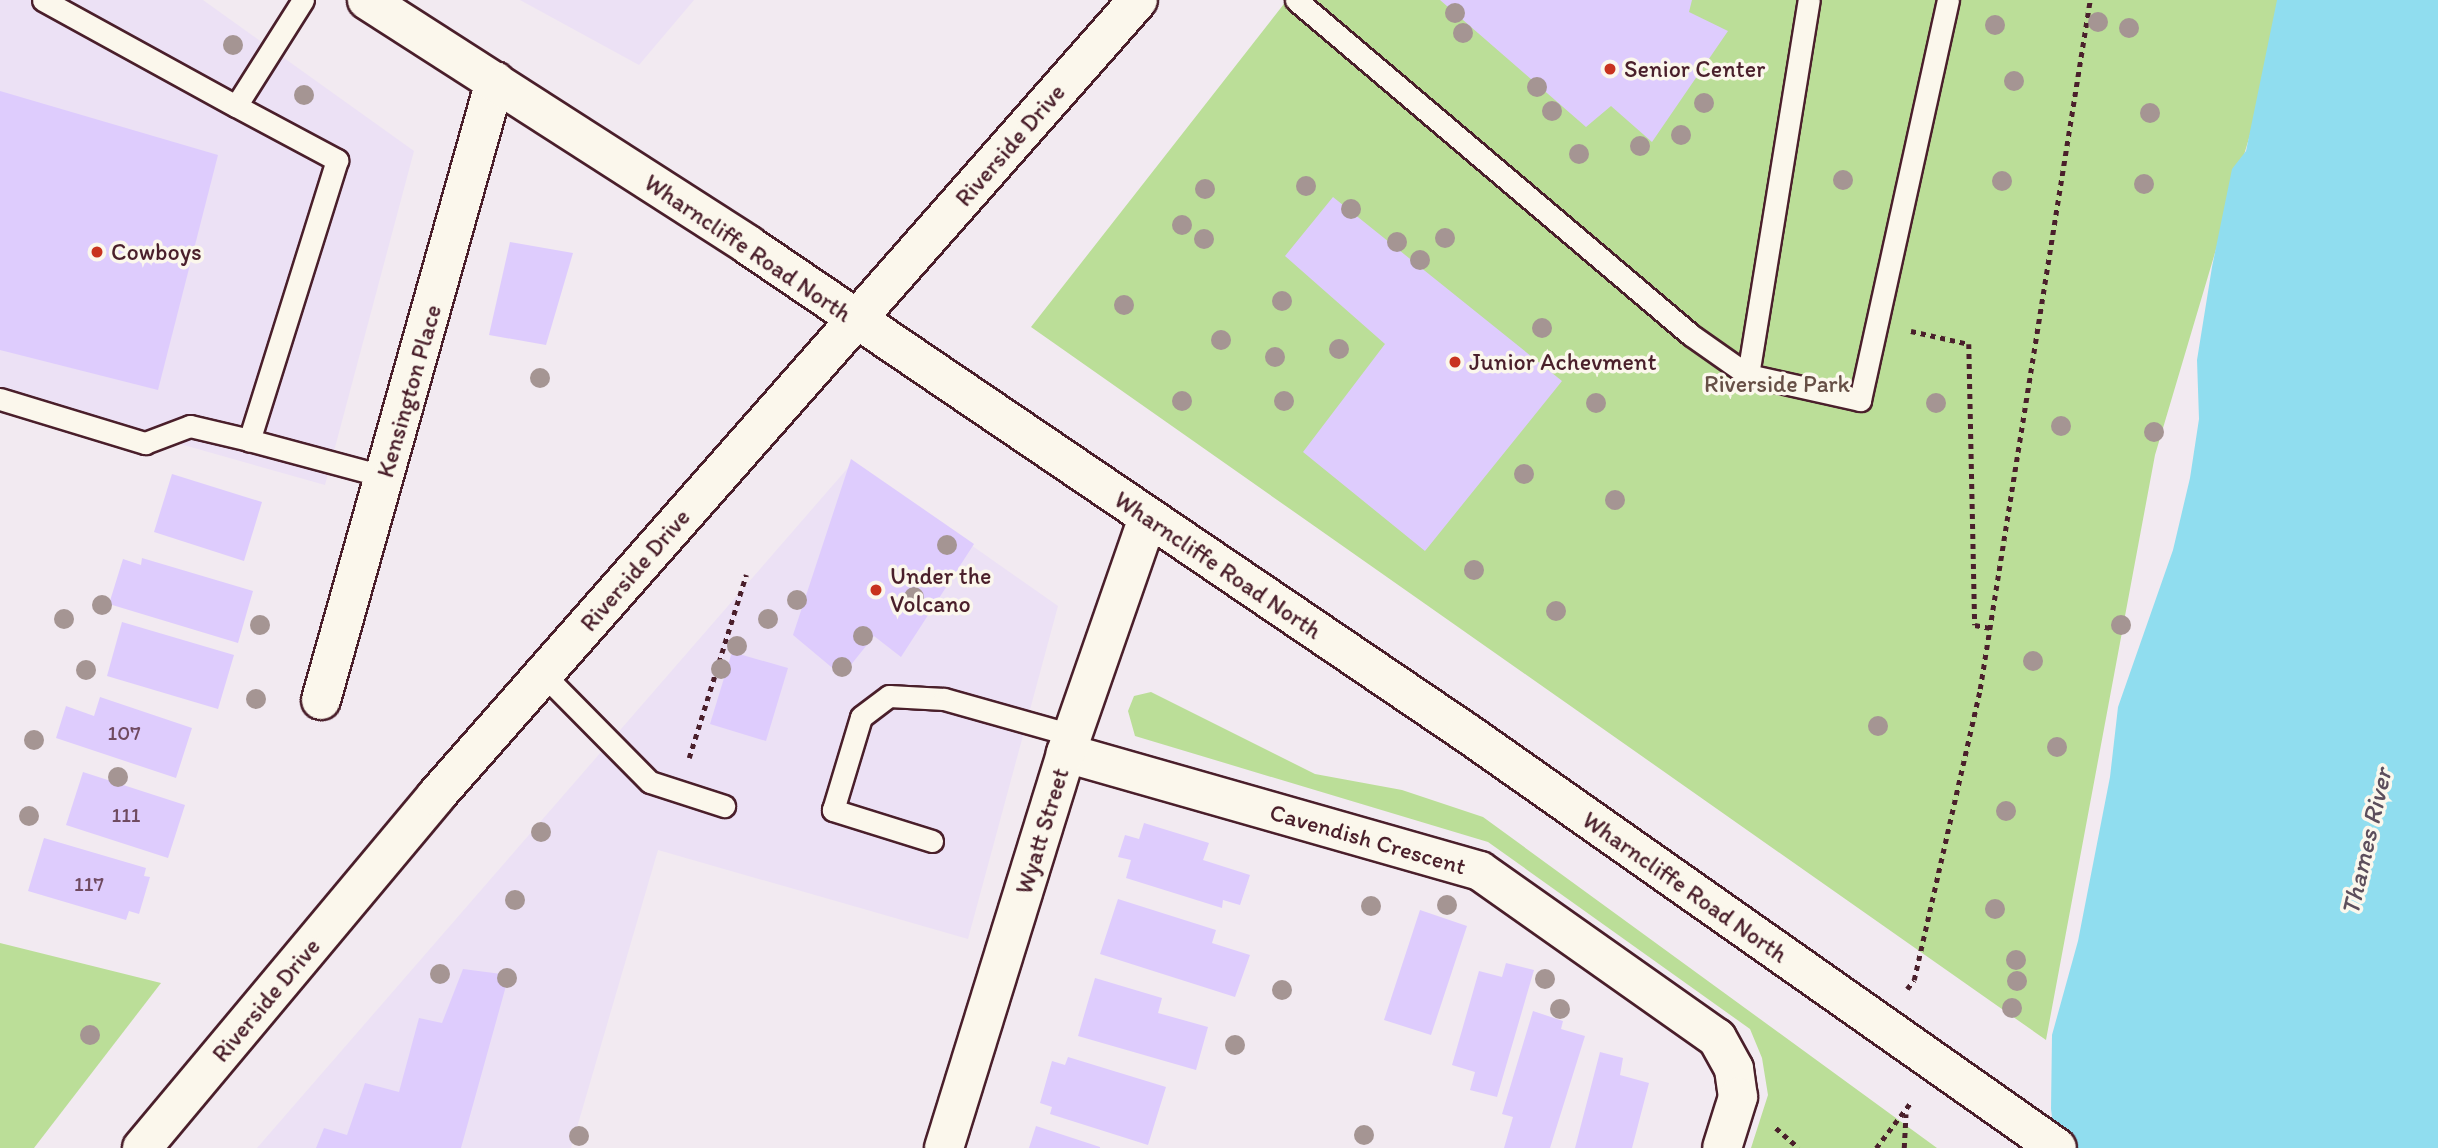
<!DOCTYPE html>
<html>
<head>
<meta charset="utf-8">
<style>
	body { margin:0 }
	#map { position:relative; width:2438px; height:1148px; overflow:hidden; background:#f2eaf1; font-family:Itim,sans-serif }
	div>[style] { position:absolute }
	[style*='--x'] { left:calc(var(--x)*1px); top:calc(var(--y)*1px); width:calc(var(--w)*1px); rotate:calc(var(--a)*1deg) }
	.built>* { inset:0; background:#ece1f5 }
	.green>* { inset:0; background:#bbde98 }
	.water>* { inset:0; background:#90ddef }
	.building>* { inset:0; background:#deccfd }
	.path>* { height:4.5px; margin-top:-2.25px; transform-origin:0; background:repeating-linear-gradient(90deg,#4a1f2b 0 5px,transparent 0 10px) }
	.roads { filter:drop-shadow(2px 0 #4a1f2b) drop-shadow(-2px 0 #4a1f2b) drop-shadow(0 2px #4a1f2b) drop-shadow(0 -2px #4a1f2b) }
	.service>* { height:21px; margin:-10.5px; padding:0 10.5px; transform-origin:10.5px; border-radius:10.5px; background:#fbf7ec }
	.minor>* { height:38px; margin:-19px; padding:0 19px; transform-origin:19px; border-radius:19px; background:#fbf7ec }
	.secondary>* { height:38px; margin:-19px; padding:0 19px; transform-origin:19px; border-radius:19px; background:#fbf7ec }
	.trees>* { width:20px; height:20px; margin:-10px; border-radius:50%; background:#a59593 }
	.dots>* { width:19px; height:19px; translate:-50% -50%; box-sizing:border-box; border:4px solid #fbf7ec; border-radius:50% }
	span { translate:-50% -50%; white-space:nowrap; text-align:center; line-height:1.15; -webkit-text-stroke:7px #fbf7ec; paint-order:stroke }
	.number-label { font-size:21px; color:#6f4a60 }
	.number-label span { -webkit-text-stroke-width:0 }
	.poi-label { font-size:24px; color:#4a1f2b }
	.left { translate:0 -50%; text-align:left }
	.street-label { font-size:24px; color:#4a1f2b }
	.park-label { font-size:24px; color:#664f46 }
	.water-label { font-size:26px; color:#5c4e5c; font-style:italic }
</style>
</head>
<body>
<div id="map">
	<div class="built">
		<i style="clip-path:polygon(0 0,203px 0,414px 151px,325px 485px,0 393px)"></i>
		<i style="clip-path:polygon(520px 0,694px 0,639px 65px)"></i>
		<i style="clip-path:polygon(853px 462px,1058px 606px,968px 939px,658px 850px,571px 1148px,257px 1148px)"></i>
	</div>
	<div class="green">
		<i style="clip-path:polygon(1287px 0,2290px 0,2155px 455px,2046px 1040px,1031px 327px)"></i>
		<i style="clip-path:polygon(1151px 692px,1315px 774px,1402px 790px,1483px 817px,1937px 1148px,1751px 1148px,1768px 1095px,1762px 1058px,1750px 1029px,1488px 842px,1135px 736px,1128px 711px,1134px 696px)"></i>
		<i style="clip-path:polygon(0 943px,161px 983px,34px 1148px,0 1148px)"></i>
	</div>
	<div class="water">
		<i style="clip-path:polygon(2277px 0,2438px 0,2438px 1148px,2056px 1148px,2051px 1109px,2052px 1035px,2078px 941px,2110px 777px,2118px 707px,2173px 550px,2190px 478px,2199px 419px,2197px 360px,2212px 267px,2232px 169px,2246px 151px)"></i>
	</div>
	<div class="building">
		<i style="clip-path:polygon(1440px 0,1692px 0,1689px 12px,1728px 31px,1652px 142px,1611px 106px,1586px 127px)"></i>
		<i style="clip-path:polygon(0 91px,218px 155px,158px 390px,0 350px)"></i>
		<i style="clip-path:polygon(1333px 197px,1562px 381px,1425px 551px,1303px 452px,1385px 344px,1285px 256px)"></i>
		<i style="clip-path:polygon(510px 242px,573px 253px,546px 345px,489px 335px)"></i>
		<i style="clip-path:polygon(851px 459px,974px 544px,901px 657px,874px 636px,842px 676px,793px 635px)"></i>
		<i style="clip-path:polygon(172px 474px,262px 502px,244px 561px,154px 532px)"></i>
		<i style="clip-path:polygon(142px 558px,253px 591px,238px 643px,109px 604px,123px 559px,141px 565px)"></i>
		<i style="clip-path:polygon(122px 622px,234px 655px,218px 709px,107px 676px)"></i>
		<i style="clip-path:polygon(732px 652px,788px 668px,766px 741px,710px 724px)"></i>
		<i style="clip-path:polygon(100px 697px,192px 728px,176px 778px,56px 738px,66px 706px,94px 716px)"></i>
		<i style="clip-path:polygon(83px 772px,185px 805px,168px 858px,66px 825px)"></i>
		<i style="clip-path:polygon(1144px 823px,1209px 843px,1203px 860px,1250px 875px,1240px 905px,1223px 900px,1222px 908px,1126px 878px,1131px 860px,1118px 857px,1125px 835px,1139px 839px)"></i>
		<i style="clip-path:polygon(44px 838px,146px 868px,144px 876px,150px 877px,139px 914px,129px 911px,126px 920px,28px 891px)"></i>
		<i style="clip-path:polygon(1118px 899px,1216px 930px,1212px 943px,1250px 955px,1235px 997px,1100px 954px)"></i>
		<i style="clip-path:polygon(1420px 910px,1467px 926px,1431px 1035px,1384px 1020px)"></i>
		<i style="clip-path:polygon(1506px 963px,1534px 970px,1497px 1097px,1470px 1090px,1475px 1072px,1452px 1065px,1479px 971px,1502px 977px)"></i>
		<i style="clip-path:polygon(463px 969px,509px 975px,461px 1148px,316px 1148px,324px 1128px,347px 1135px,365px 1083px,399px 1092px,419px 1018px,442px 1023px)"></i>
		<i style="clip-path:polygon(1095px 978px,1162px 998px,1158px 1013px,1208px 1027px,1196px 1070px,1078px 1036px)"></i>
		<i style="clip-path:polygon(1533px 1011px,1563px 1021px,1561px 1029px,1585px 1036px,1550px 1148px,1504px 1148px,1513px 1117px,1502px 1114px)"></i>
		<i style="clip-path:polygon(1600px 1052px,1623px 1058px,1620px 1075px,1649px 1083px,1632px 1148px,1575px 1148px)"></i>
		<i style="clip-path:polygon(1068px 1057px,1166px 1087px,1148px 1145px,1050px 1114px,1052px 1107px,1040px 1103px,1052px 1061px,1065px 1065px)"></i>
		<i style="clip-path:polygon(1036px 1126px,1100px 1147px,1100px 1148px,1029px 1148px)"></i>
	</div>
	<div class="path">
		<i style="--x:1911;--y:331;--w:59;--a:12.6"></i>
		<i style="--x:1969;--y:344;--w:281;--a:88.8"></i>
		<i style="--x:1975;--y:625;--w:15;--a:11"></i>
		<i style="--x:689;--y:758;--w:192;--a:-72.7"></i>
		<i style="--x:1907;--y:989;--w:11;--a:-52"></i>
		<i style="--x:1914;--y:980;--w:298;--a:-77.2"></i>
		<i style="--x:1980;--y:689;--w:698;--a:-80.93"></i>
		<i style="--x:1776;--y:1128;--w:30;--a:41"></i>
		<i style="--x:1876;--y:1148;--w:58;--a:-52.7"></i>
		<i style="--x:1904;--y:1148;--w:34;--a:-87"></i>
	</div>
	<div class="roads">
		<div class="service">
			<i style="--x:43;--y:0;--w:220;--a:28.8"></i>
			<i style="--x:303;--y:0;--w:125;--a:122.3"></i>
			<i style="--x:236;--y:106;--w:115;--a:28.1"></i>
			<i style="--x:337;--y:160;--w:294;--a:107.4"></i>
			<i style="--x:249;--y:440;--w:142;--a:15.1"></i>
			<i style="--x:1296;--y:0;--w:518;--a:40.3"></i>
			<i style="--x:1691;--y:335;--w:70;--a:35.1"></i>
			<i style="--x:1748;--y:375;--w:115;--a:12.6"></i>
			<i style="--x:1860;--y:400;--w:410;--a:-77.6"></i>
			<i style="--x:1748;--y:375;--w:380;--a:-80.8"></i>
			<i style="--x:0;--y:399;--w:152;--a:16.9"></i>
			<i style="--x:145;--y:443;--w:48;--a:-20.7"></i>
			<i style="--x:190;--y:426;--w:61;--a:13.3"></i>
			<i style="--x:543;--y:674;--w:152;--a:45.3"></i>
			<i style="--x:650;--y:782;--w:78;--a:18"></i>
			<i style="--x:932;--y:841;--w:104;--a:-162.6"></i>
			<i style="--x:833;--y:810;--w:97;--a:-73.2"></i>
			<i style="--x:861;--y:717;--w:35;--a:-37"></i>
			<i style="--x:889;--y:696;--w:55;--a:3.1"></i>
			<i style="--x:944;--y:699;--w:133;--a:15.7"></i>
		</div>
		<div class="minor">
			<i style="--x:321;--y:700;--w:643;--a:-74.3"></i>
			<i style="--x:1066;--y:753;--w:430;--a:15.9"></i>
			<i style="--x:1480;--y:871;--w:290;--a:35.2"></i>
			<i style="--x:1717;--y:1038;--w:35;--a:61"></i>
			<i style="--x:1734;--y:1069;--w:28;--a:82"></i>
			<i style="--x:1738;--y:1097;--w:53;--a:107.4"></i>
			<i style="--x:944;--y:1148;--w:413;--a:-72.8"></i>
			<i style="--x:1066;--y:753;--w:249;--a:-70.8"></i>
		</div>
		<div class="secondary">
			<i style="--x:367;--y:0;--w:453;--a:32.7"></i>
			<i style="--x:748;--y:245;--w:869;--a:34.17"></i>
			<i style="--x:1467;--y:733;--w:721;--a:35.12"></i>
			<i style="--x:142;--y:1148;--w:459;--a:-50.1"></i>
			<i style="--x:436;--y:796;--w:1061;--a:-48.59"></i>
		</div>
	</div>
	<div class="trees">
		<i style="left:1455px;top:13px"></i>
		<i style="left:2098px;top:22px"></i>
		<i style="left:1995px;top:25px"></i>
		<i style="left:2129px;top:28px"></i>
		<i style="left:1463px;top:33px"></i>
		<i style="left:233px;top:45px"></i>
		<i style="left:2014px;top:81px"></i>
		<i style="left:1537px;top:87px"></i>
		<i style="left:304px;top:95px"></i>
		<i style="left:1704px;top:103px"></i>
		<i style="left:1552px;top:111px"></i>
		<i style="left:2150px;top:113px"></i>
		<i style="left:1681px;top:135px"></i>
		<i style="left:1640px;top:146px"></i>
		<i style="left:1579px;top:154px"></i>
		<i style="left:1843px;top:180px"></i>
		<i style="left:2002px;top:181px"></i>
		<i style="left:2144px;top:184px"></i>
		<i style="left:1306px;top:186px"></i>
		<i style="left:1205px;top:189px"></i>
		<i style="left:1351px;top:209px"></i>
		<i style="left:1182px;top:225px"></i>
		<i style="left:1445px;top:238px"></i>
		<i style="left:1204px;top:239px"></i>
		<i style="left:1397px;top:242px"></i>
		<i style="left:1420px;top:260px"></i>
		<i style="left:1282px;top:301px"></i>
		<i style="left:1124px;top:305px"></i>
		<i style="left:1542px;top:328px"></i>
		<i style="left:1221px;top:340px"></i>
		<i style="left:1339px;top:349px"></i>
		<i style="left:1275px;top:357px"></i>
		<i style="left:540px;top:378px"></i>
		<i style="left:1182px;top:401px"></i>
		<i style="left:1284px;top:401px"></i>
		<i style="left:1596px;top:403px"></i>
		<i style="left:1936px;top:403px"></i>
		<i style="left:2061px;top:426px"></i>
		<i style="left:2154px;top:432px"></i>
		<i style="left:1524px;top:474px"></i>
		<i style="left:1615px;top:500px"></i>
		<i style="left:947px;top:545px"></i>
		<i style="left:1474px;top:570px"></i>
		<i style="left:914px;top:597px"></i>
		<i style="left:797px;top:600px"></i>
		<i style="left:102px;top:605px"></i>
		<i style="left:1556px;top:611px"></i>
		<i style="left:64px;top:619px"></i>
		<i style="left:768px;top:619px"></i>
		<i style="left:260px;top:625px"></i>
		<i style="left:2121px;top:625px"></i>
		<i style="left:863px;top:636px"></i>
		<i style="left:737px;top:646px"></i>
		<i style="left:2033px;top:661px"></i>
		<i style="left:842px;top:667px"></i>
		<i style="left:721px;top:669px"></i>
		<i style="left:86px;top:670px"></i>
		<i style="left:256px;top:699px"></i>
		<i style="left:1878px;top:726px"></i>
		<i style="left:34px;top:740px"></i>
		<i style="left:2057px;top:747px"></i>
		<i style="left:118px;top:777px"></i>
		<i style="left:2006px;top:811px"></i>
		<i style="left:29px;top:816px"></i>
		<i style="left:541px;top:832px"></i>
		<i style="left:515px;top:900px"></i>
		<i style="left:1447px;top:905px"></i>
		<i style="left:1371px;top:906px"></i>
		<i style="left:1995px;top:909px"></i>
		<i style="left:2016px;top:960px"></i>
		<i style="left:440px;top:974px"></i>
		<i style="left:507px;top:978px"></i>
		<i style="left:1545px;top:979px"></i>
		<i style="left:2017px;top:981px"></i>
		<i style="left:1282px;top:990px"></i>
		<i style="left:2012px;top:1008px"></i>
		<i style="left:1560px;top:1009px"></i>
		<i style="left:90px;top:1035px"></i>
		<i style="left:1235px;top:1045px"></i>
		<i style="left:1364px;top:1135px"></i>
		<i style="left:579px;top:1136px"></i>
	</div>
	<div class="dots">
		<i style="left:1610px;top:69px;background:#c8321e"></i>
		<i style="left:97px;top:252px;background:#c8321e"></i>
		<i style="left:1455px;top:362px;background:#c8321e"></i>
		<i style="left:876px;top:590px;background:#c8321e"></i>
	</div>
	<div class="number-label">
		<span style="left:124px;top:733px">107</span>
		<span style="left:126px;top:815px">111</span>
		<span style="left:89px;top:884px">117</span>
	</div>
	<div class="poi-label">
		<span class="left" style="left:1624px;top:69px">Senior Center</span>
		<span class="left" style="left:111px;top:252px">Cowboys</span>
		<span class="left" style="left:1469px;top:362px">Junior Achevment</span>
		<span class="left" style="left:890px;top:590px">Under the<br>Volcano</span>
	</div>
	<div class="street-label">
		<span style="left:1010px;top:145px;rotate:-49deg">Riverside Drive</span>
		<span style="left:748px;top:248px;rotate:34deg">Wharncliffe Road North</span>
		<span style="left:409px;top:391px;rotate:-74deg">Kensington Place</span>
		<span style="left:1218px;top:565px;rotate:34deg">Wharncliffe Road North</span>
		<span style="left:635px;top:570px;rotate:-49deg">Riverside Drive</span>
		<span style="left:1042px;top:831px;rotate:-73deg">Wyatt Street</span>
		<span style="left:1368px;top:839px;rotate:16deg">Cavendish Crescent</span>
		<span style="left:1685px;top:887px;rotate:35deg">Wharncliffe Road North</span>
		<span style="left:266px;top:1000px;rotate:-50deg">Riverside Drive</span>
	</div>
	<div class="park-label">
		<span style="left:1777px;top:384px">Riverside Park</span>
	</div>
	<div class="water-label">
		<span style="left:2367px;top:842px;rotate:-77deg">Thames River</span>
	</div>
</div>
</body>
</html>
